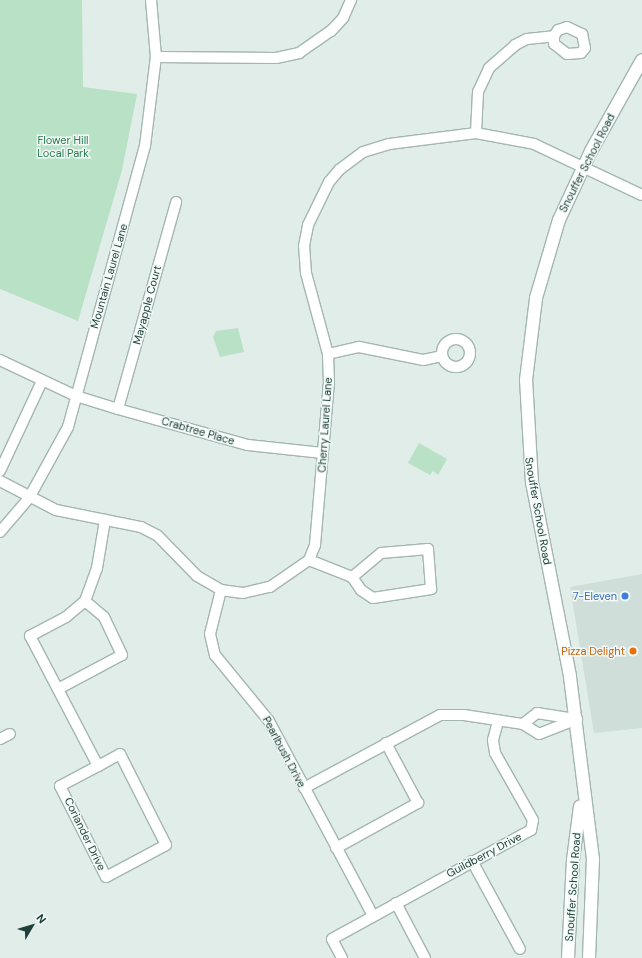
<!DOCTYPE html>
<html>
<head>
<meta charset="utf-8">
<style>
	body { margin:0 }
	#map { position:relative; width:642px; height:958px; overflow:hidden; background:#e1ede9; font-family:"DM Sans",sans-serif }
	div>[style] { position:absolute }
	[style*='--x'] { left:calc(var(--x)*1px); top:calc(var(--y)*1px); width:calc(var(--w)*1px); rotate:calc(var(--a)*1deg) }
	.built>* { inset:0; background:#cfded8 }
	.green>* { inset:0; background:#b8e1c6 }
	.roads { filter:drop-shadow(1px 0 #a3b6b1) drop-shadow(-1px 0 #a3b6b1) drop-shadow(0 1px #a3b6b1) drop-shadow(0 -1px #a3b6b1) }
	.street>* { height:10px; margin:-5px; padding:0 5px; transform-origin:5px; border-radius:5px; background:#fff }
	.street>.ring { margin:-5px; padding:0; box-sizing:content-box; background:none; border:10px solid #fff; border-radius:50% }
	.secondary>* { height:12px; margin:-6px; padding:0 6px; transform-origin:6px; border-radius:6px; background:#fff }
	.dots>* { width:11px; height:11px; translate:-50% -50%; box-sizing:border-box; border:2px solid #f2f9f6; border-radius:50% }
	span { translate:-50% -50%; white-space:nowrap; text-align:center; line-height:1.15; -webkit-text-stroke:3px #f2f9f6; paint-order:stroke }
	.park-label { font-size:11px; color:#257c4e }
	.street-label { font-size:11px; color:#1f403a }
	.shop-label { font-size:11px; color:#366cbe }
	.right { translate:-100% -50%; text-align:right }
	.food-label { font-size:11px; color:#c56008 }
	.north { position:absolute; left:12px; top:906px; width:40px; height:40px; -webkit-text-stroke:3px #f2f9f6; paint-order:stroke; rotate:52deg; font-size:11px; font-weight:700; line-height:16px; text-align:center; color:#1f403a }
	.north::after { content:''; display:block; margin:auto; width:14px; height:18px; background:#1f403a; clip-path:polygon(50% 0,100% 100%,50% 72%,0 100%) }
</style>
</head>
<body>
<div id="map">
	<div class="built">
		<i style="clip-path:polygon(642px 574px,642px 728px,594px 733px,570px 587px)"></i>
	</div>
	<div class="green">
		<i style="clip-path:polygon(0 0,82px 0,83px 87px,137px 94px,122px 170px,78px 321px,0 289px)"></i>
		<i style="clip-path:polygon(238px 328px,244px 352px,220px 357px,213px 337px,216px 331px)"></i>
		<i style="clip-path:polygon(419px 443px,447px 459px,438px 475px,433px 471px,430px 475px,408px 463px)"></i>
	</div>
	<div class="roads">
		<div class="street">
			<i style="--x:156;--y:57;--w:120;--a:0.5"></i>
			<i style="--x:276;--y:58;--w:24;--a:-12"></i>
			<i style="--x:299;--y:53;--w:39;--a:-35"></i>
			<i style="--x:331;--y:31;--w:18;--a:-47"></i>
			<i style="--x:343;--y:18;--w:20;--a:-66"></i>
			<i style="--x:476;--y:133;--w:41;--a:-87.2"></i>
			<i style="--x:478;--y:92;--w:26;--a:-65"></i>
			<i style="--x:489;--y:68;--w:35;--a:-41"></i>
			<i style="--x:515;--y:45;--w:13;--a:-27"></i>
			<i style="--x:527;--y:39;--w:27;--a:-6"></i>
			<i style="--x:554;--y:36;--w:7;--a:-56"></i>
			<i style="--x:558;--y:30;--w:9;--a:-18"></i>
			<i style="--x:567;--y:27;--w:17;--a:25"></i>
			<i style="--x:582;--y:34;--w:14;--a:78"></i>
			<i style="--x:585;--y:48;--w:6;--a:129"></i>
			<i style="--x:581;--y:53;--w:14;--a:176"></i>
			<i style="--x:567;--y:54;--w:16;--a:-142"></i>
			<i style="--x:554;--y:44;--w:8;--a:-90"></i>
			<i class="ring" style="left:442px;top:339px;width:18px;height:18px"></i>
			<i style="--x:328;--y:354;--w:32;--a:-13"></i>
			<i style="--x:359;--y:347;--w:65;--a:11.5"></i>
			<i style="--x:423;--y:360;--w:19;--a:-12"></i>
			<i style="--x:0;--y:360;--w:84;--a:25.3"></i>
			<i style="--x:76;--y:396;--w:44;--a:17.2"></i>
			<i style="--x:118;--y:409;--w:135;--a:15.5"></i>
			<i style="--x:248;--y:445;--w:75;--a:6.1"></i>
			<i style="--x:118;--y:409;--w:215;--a:-74.3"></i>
			<i style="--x:0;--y:471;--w:99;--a:-65"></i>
			<i style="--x:0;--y:481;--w:63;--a:27.4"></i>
			<i style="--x:56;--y:510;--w:87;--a:11.3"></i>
			<i style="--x:141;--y:527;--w:18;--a:27"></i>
			<i style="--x:157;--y:535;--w:57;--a:45.7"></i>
			<i style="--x:197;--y:576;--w:28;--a:30"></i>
			<i style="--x:221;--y:590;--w:22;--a:8"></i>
			<i style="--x:243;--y:593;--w:28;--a:-13"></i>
			<i style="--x:270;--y:587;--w:47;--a:-34.7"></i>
			<i style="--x:309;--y:560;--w:16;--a:-68"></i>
			<i style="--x:315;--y:545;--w:163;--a:-85.1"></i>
			<i style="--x:329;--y:383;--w:29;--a:-92"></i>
			<i style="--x:328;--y:354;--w:84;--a:-105.2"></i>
			<i style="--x:306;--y:273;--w:27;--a:-94"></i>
			<i style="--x:304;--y:246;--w:21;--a:-79"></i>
			<i style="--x:308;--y:225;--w:48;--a:-64"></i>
			<i style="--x:329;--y:182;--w:16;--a:-50"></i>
			<i style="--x:339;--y:170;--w:30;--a:-37"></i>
			<i style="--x:363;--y:152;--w:27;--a:-17"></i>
			<i style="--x:389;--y:144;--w:88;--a:-7.2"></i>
			<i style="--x:476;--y:133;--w:59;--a:10.7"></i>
			<i style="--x:534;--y:144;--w:119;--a:25.3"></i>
			<i style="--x:0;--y:532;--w:45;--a:-49.5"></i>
			<i style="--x:29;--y:498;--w:81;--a:-61.2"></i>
			<i style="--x:68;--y:427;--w:291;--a:-74.7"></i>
			<i style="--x:145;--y:146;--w:90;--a:-83"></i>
			<i style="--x:156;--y:57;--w:57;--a:-95"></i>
			<i style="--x:309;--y:560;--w:46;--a:21.6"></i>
			<i style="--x:352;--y:577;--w:16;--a:55"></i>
			<i style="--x:361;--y:590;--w:14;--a:34"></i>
			<i style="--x:373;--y:598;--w:59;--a:-8.8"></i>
			<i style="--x:431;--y:589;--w:40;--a:-94.3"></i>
			<i style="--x:428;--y:549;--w:47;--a:175.1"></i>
			<i style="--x:381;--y:553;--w:38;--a:140"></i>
			<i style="--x:221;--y:590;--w:45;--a:104"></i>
			<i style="--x:210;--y:634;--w:22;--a:77"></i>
			<i style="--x:215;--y:655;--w:85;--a:50.7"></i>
			<i style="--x:269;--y:721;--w:221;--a:61.9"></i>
			<i style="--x:58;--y:689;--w:72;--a:-28"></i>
			<i style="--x:122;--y:655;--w:42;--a:-115.3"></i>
			<i style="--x:104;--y:617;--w:25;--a:-140"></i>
			<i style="--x:523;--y:724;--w:18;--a:-38"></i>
			<i style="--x:537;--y:713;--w:38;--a:9"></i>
			<i style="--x:0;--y:739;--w:11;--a:-27"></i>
			<i style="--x:98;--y:766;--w:43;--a:152.2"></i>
			<i style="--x:60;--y:786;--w:102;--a:63.2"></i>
			<i style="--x:106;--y:877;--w:68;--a:-28.1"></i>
			<i style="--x:166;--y:845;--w:102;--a:-116.8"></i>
			<i style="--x:120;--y:754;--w:25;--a:151"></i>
			<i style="--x:98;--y:766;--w:147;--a:-117.6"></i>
			<i style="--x:30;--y:636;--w:41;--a:-27.8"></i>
			<i style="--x:66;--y:617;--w:25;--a:-40"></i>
			<i style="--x:85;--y:601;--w:35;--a:-70"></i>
			<i style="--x:97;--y:568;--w:49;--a:-80.5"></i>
			<i style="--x:304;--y:788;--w:154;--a:-28.2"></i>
			<i style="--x:440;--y:715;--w:24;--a:0"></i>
			<i style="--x:464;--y:715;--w:60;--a:8.7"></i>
			<i style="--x:523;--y:724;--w:19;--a:32"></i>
			<i style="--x:539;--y:734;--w:41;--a:-21.5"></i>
			<i style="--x:336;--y:848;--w:94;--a:-28.8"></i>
			<i style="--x:418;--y:803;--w:68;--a:-118.1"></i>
			<i style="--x:472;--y:861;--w:100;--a:61.4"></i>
			<i style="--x:396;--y:903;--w:62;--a:62.2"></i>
			<i style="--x:342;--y:958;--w:21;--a:-118"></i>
			<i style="--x:332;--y:939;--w:227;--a:-28.7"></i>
			<i style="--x:531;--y:830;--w:10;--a:-79"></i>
			<i style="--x:533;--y:820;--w:77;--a:-119.6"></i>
			<i style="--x:495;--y:753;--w:13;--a:-99"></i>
			<i style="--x:493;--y:740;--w:20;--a:-75"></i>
		</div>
		<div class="secondary">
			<i style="--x:568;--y:958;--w:98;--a:-87.1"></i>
			<i style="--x:573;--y:860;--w:54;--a:-82.6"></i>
			<i style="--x:589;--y:958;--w:99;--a:-87.7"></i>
			<i style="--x:593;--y:859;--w:184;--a:-97.2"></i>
			<i style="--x:570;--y:676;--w:197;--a:-101.1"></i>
			<i style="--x:532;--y:483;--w:103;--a:-93.3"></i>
			<i style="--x:526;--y:380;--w:83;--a:-83"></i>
			<i style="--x:536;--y:298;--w:81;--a:-73.6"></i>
			<i style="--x:559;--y:220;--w:76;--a:-65.1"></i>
			<i style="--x:591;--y:151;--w:104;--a:-60.7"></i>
		</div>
	</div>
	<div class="dots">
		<i style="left:625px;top:596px;background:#3f7fe0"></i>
		<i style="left:633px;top:651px;background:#e8710a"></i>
	</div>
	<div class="park-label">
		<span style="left:63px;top:147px">Flower Hill<br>Local Park</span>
	</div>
	<div class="street-label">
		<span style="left:587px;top:163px;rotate:-63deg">Snouffer School Road</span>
		<span style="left:109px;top:276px;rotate:-74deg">Mountain Laurel Lane</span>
		<span style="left:147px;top:305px;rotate:-75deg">Mayapple Court</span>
		<span style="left:325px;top:425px;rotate:-86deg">Cherry Laurel Lane</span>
		<span style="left:198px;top:431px;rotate:16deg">Crabtree Place</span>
		<span style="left:538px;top:511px;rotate:80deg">Snouffer School Road</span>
		<span style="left:284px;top:752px;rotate:62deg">Pearlbush Drive</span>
		<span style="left:85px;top:834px;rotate:64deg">Coriander Drive</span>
		<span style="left:484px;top:855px;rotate:-28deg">Guildberry Drive</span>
		<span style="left:573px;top:887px;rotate:-86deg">Snouffer School Road</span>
	</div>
	<div class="shop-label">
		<span class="right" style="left:617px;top:596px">7-Eleven</span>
	</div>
	<div class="food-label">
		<span class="right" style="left:625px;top:651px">Pizza Delight</span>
	</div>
	<div class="north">N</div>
</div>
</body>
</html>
